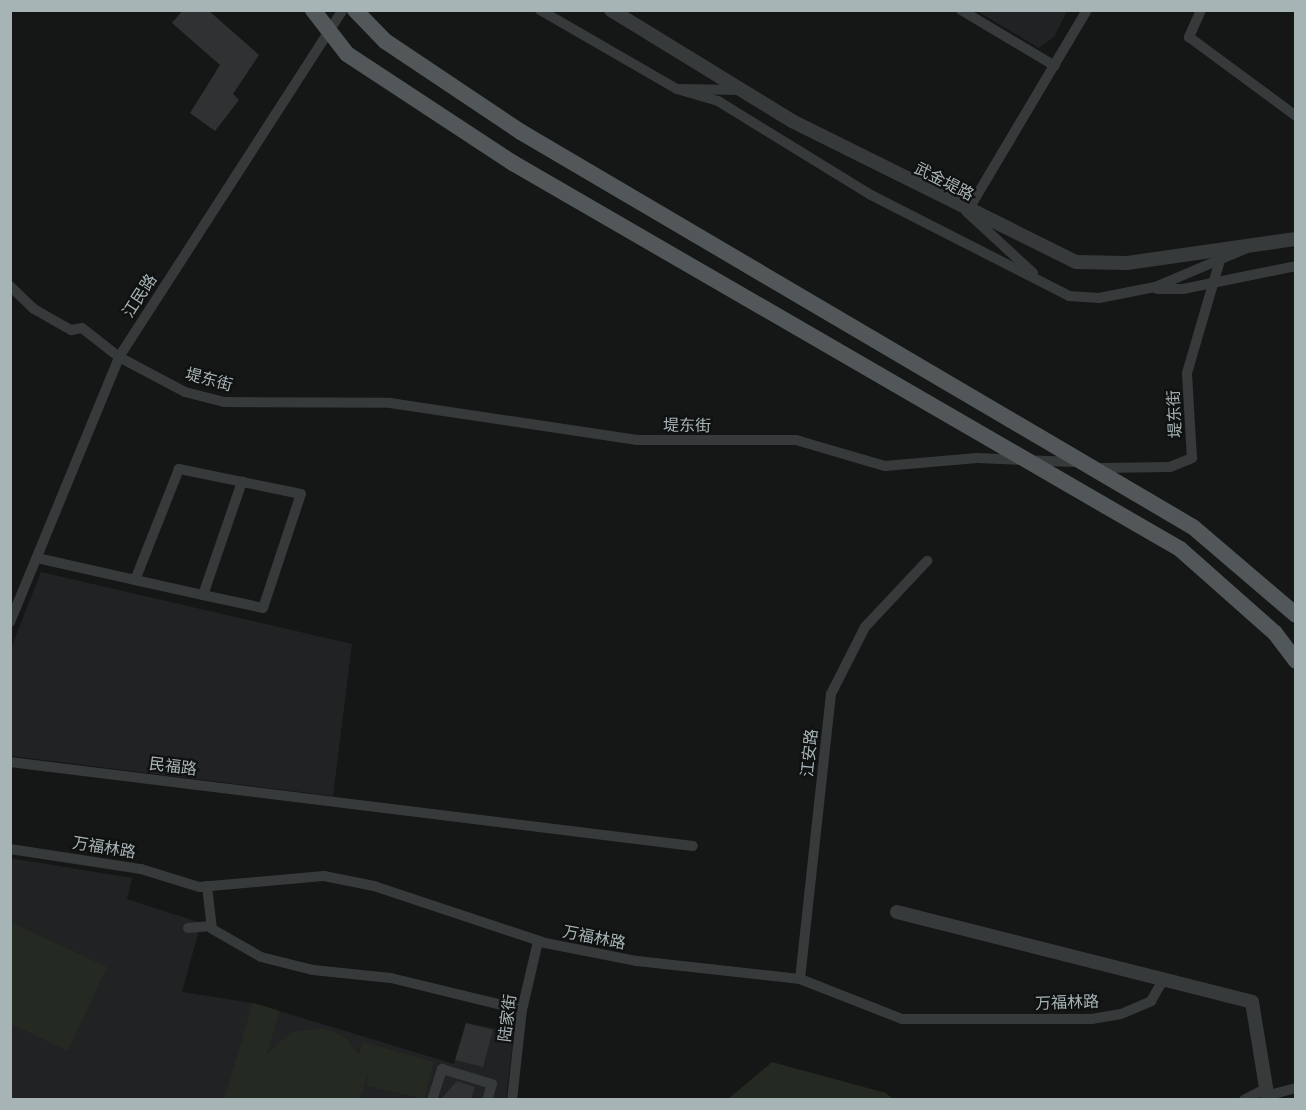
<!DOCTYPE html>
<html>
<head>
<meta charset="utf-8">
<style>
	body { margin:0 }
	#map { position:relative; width:1306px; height:1110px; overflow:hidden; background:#151616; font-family:Jost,"Noto Sans SC",sans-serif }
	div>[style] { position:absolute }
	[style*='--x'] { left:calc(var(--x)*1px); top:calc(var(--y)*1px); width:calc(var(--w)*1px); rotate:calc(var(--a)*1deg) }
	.built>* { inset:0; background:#212223 }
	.green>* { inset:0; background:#242921 }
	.building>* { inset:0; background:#303132 }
	.minor>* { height:10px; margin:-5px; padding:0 5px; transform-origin:5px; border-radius:5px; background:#363a3b }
	.tertiary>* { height:14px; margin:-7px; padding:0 7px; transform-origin:7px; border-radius:7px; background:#363a3b }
	.primary>* { height:16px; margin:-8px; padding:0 8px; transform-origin:8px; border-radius:8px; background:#52585a }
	span { translate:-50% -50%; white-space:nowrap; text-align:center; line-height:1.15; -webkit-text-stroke:4.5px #101111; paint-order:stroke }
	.street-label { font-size:16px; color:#a7b4b6 }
	.frame { position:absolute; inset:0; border:12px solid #a7b4b6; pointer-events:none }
</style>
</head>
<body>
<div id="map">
	<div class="built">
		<i style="clip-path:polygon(977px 11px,1067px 11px,1054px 37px,1039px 48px)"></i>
		<i style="clip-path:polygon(41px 572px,352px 644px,333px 796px,11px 756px,11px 648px)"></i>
		<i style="clip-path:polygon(10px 858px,132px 878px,127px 899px,201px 923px,182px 992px,253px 1003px,454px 1064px,466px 1023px,514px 1032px,506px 1099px,11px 1099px)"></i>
	</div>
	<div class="green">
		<i style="clip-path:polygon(10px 922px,107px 967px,68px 1051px,11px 1024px)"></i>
		<i style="clip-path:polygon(253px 1003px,280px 1011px,267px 1054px,291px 1032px,324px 1028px,345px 1037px,359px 1054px,363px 1042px,434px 1062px,424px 1099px,366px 1086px,370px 1067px,360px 1099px,224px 1099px)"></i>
		<i style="clip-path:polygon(772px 1062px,886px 1093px,893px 1099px,728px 1099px)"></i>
	</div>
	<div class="building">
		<i style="clip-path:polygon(183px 10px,208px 10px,259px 55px,233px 94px,239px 100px,215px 131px,190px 113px,220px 65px,172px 23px)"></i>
		<i style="clip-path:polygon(466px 1023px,493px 1030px,483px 1067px,455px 1060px)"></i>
		<i style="clip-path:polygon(457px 1081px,475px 1087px,471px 1100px,440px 1100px)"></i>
	</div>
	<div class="minor">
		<i style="--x:540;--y:10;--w:158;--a:30"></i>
		<i style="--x:677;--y:89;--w:64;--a:0.9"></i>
		<i style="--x:961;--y:10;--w:109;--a:30.8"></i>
		<i style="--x:1201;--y:10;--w:30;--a:114"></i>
		<i style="--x:1189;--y:37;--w:133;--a:36.4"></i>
		<i style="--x:677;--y:89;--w:43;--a:16.3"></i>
		<i style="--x:718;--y:101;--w:180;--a:31.6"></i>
		<i style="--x:871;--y:195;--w:222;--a:27"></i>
		<i style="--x:1069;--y:296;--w:30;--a:4"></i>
		<i style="--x:1099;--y:298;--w:57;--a:-11.1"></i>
		<i style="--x:1155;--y:287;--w:98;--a:-22.9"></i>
		<i style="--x:1033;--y:273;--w:90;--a:-137.3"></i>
		<i style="--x:967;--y:212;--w:235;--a:-59.3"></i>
		<i style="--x:10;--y:286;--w:33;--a:44"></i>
		<i style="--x:34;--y:309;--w:43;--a:29.6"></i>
		<i style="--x:71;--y:330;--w:11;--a:-10"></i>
		<i style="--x:82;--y:328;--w:47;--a:38.1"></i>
		<i style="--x:119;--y:357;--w:75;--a:27.9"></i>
		<i style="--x:185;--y:392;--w:40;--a:14.4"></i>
		<i style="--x:224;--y:402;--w:166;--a:0.3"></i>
		<i style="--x:390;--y:403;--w:250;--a:8.5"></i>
		<i style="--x:637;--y:440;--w:159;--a:0"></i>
		<i style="--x:796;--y:440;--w:93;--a:16.3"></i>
		<i style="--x:885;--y:466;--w:92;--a:-5"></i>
		<i style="--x:977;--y:458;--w:97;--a:2.4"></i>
		<i style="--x:1157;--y:289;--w:26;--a:0"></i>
		<i style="--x:1183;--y:289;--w:115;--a:-11.5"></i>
		<i style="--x:1101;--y:468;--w:69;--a:-0.8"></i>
		<i style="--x:1170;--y:467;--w:24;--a:-22"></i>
		<i style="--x:1192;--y:458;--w:85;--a:-93.4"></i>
		<i style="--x:1187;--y:373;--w:118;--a:-73.7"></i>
		<i style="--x:37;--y:558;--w:100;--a:12.7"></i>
		<i style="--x:135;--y:580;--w:70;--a:12.4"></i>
		<i style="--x:203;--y:595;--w:61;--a:12.2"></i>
		<i style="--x:263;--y:608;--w:120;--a:-71.6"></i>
		<i style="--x:301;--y:494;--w:125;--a:-168.4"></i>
		<i style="--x:179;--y:469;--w:119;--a:111.6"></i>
		<i style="--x:203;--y:595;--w:120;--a:-71"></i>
		<i style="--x:10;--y:622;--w:287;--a:-67.6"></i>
		<i style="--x:119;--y:357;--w:413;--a:-57.2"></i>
		<i style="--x:10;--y:762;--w:688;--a:7.01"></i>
		<i style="--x:10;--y:849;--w:133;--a:8.7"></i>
		<i style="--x:141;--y:869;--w:61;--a:17.2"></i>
		<i style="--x:199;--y:887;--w:125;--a:-5"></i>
		<i style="--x:324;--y:876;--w:51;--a:11.3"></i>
		<i style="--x:374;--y:886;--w:180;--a:18.4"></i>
		<i style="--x:545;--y:943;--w:94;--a:11.1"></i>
		<i style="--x:637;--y:961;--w:164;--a:6.3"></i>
		<i style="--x:800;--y:979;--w:110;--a:21.4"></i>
		<i style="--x:902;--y:1019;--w:190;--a:0"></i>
		<i style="--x:1092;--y:1019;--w:29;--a:-10"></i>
		<i style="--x:1121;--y:1014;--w:33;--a:-23"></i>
		<i style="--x:1151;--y:1001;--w:24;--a:-60"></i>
		<i style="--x:207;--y:886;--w:43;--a:83.4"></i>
		<i style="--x:212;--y:929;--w:56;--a:29.7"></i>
		<i style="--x:261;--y:957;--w:54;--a:14"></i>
		<i style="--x:313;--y:970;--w:78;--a:5.9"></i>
		<i style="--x:391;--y:978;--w:135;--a:13.7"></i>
		<i style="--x:188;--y:928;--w:23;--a:-5"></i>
		<i style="--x:800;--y:979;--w:287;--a:-83.8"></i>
		<i style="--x:831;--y:694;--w:75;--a:-63.1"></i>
		<i style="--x:865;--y:627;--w:91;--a:-46.8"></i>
		<i style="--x:1270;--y:1095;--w:27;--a:-15"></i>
		<i style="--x:432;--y:1100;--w:33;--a:-72"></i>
		<i style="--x:442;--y:1069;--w:52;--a:16.7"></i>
		<i style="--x:492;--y:1084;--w:17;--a:107"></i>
		<i style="--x:512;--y:1100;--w:91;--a:-83.7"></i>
		<i style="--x:522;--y:1010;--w:71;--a:-76.9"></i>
		<i style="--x:1244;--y:1100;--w:27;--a:-28"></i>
	</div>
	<div class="tertiary">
		<i style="--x:611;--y:10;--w:212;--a:31.5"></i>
		<i style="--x:792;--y:121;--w:317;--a:26.4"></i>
		<i style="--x:1076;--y:262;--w:51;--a:1.1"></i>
		<i style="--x:1127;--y:263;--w:171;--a:-8.1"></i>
		<i style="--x:897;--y:912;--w:366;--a:14.2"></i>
		<i style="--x:1252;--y:1002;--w:99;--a:80.7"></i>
	</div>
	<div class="primary">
		<i style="--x:313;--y:10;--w:56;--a:52.3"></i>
		<i style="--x:347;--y:54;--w:199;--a:33.3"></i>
		<i style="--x:513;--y:163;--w:771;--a:30.06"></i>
		<i style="--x:1180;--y:549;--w:127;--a:41.5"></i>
		<i style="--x:1275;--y:633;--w:35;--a:53"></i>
		<i style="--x:355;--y:10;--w:43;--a:45.9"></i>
		<i style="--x:385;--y:41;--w:164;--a:33.8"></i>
		<i style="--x:521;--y:132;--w:779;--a:30.45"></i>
		<i style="--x:1193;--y:527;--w:135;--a:40.5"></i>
	</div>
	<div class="street-label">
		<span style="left:944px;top:182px;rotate:27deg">武金堤路</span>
		<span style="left:140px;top:296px;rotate:-57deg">江民路</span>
		<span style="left:209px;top:380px;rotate:15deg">堤东街</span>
		<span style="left:1175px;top:414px;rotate:-93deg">堤东街</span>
		<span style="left:687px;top:426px;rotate:1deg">堤东街</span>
		<span style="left:810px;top:753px;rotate:-84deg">江安路</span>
		<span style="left:173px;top:767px;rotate:7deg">民福路</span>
		<span style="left:104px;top:848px;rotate:9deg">万福林路</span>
		<span style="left:594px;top:938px;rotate:11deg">万福林路</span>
		<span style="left:1067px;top:1003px;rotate:-2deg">万福林路</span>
		<span style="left:508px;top:1018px;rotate:-83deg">陆家街</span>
	</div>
	<div class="frame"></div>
</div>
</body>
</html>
